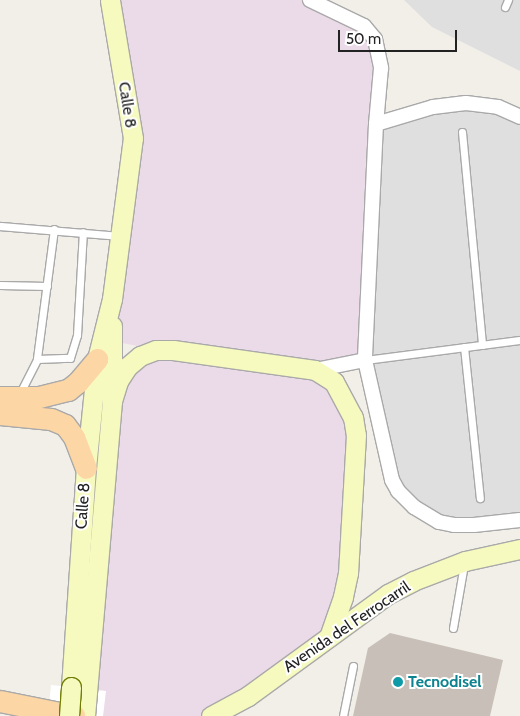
<!DOCTYPE html>
<html>
<head>
<meta charset="utf-8">
<style>
	body { margin:0 }
	#map { position:relative; width:520px; height:716px; overflow:hidden; background:#f2efe9; font-family:Cabin,sans-serif }
	div>[style] { position:absolute }
	[style*='--x'] { left:calc(var(--x)*1px); top:calc(var(--y)*1px); width:calc(var(--w)*1px); rotate:calc(var(--a)*1deg) }
	.residential>* { inset:0; background:#e0dfdf }
	.industrial>* { inset:0; background:#ebdbe8 }
	.pier>* { inset:0; background:#fff }
	.building>* { inset:0; background:#c7bfb8 }
	.roads { filter:drop-shadow(1px 0 #a9a9a9) drop-shadow(-1px 0 #a9a9a9) drop-shadow(0 1px #a9a9a9) drop-shadow(0 -1px #a9a9a9) }
	.lane>* { height:7px; margin:-3.5px; padding:0 3.5px; transform-origin:3.5px; border-radius:3.5px; background:#fff }
	.street>* { height:14px; margin:-7px; padding:0 7px; transform-origin:7px; border-radius:7px; background:#fff }
	.secondary>* { height:19px; margin:-9.5px; padding:0 9.5px; transform-origin:9.5px; border-radius:9.5px; background:#f7fabf }
	.primary>* { height:21px; margin:-10.5px; padding:0 10.5px; transform-origin:10.5px; border-radius:10.5px; background:#fcd6a4 }
	.bridges { filter:drop-shadow(1px 0 #707d05) drop-shadow(-1px 0 #707d05) drop-shadow(0 1px #707d05) drop-shadow(0 -1px #707d05) }
	.secondary-bridge>* { height:19px; margin:-9.5px; padding:0 9.5px; transform-origin:9.5px; border-radius:9.5px; background:#f7fabf }
	.dots>* { width:14px; height:14px; translate:-50% -50%; box-sizing:border-box; border:2px solid #fff; border-radius:50% }
	span { translate:-50% -50%; white-space:nowrap; text-align:center; line-height:1.15; -webkit-text-stroke:4px #fff; paint-order:stroke }
	.street-label { font-size:16px; color:#222 }
	.culture-label { font-size:16px; color:#0d838f; font-weight:700 }
	.left { translate:0 -50%; text-align:left }
	.scale { position:absolute; left:338px; top:30px; width:119px; height:22px; box-sizing:border-box; border:2px solid #222; border-top:0; padding-left:6px; font-size:15px; line-height:18px; white-space:nowrap; color:#222; -webkit-text-stroke:4px #fff; paint-order:stroke }
</style>
</head>
<body>
<div id="map">
	<div class="residential">
		<i style="clip-path:polygon(404px 0,520px 0,520px 71px,432px 27px)"></i>
		<i style="clip-path:polygon(466px 103px,520px 117px,520px 520px,454px 525px,404px 498px,365px 360px,376px 124px)"></i>
	</div>
	<div class="industrial">
		<i style="clip-path:polygon(110px 0,310px 0,364px 26px,381px 68px,365px 360px,316px 370px,353px 417px,348px 573px,329px 637px,211px 716px,85px 716px,112px 401px,143px 347px,112px 341px,133px 138px)"></i>
	</div>
	<div class="pier">
		<i style="clip-path:polygon(51px 685px,106px 691px,103px 716px,48px 716px)"></i>
	</div>
	<div class="building">
		<i style="clip-path:polygon(390px 633px,503px 660px,490px 716px,353px 716px,368px 648px)"></i>
	</div>
	<div class="roads">
		<div class="lane">
			<i style="--x:505;--y:7;--w:8;--a:-67"></i>
			<i style="--x:462;--y:132;--w:214;--a:84.6"></i>
			<i style="--x:0;--y:226;--w:120;--a:4.8"></i>
			<i style="--x:54;--y:229;--w:131;--a:97.5"></i>
			<i style="--x:37;--y:359;--w:33;--a:-2"></i>
			<i style="--x:70;--y:358;--w:24;--a:-73"></i>
			<i style="--x:77;--y:335;--w:103;--a:-86.7"></i>
			<i style="--x:0;--y:285;--w:47;--a:1.2"></i>
			<i style="--x:464;--y:347;--w:152;--a:84"></i>
			<i style="--x:365;--y:360;--w:156;--a:-7.4"></i>
			<i style="--x:20;--y:393;--w:38;--a:-63"></i>
			<i style="--x:453;--y:628;--w:65;--a:-80.2"></i>
			<i style="--x:343;--y:716;--w:51;--a:-78.7"></i>
		</div>
		<div class="street">
			<i style="--x:310;--y:0;--w:60;--a:25.7"></i>
			<i style="--x:364;--y:26;--w:17;--a:50"></i>
			<i style="--x:375;--y:39;--w:30;--a:78"></i>
			<i style="--x:381;--y:68;--w:56;--a:95.1"></i>
			<i style="--x:376;--y:124;--w:236;--a:92.7"></i>
			<i style="--x:365;--y:360;--w:123;--a:77.3"></i>
			<i style="--x:392;--y:480;--w:13;--a:61"></i>
			<i style="--x:398;--y:491;--w:23;--a:45"></i>
			<i style="--x:414;--y:507;--w:29;--a:31"></i>
			<i style="--x:439;--y:522;--w:15;--a:11"></i>
			<i style="--x:454;--y:525;--w:20;--a:0"></i>
			<i style="--x:474;--y:525;--w:46;--a:-6.2"></i>
			<i style="--x:376;--y:124;--w:59;--a:-16.6"></i>
			<i style="--x:433;--y:107;--w:33;--a:-7"></i>
			<i style="--x:466;--y:103;--w:32;--a:7"></i>
			<i style="--x:498;--y:107;--w:24;--a:24"></i>
			<i style="--x:315;--y:370;--w:51;--a:-11.3"></i>
		</div>
		<div class="secondary">
			<i style="--x:112;--y:401;--w:21;--a:-73"></i>
			<i style="--x:118;--y:381;--w:17;--a:-57"></i>
			<i style="--x:127;--y:367;--w:17;--a:-40"></i>
			<i style="--x:140;--y:356;--w:17;--a:-21"></i>
			<i style="--x:156;--y:350;--w:17;--a:0"></i>
			<i style="--x:173;--y:350;--w:143;--a:8"></i>
			<i style="--x:315;--y:370;--w:22;--a:32"></i>
			<i style="--x:334;--y:382;--w:40;--a:62"></i>
			<i style="--x:353;--y:417;--w:18;--a:81"></i>
			<i style="--x:356;--y:435;--w:138;--a:93.3"></i>
			<i style="--x:348;--y:573;--w:25;--a:102"></i>
			<i style="--x:343;--y:597;--w:42;--a:109.3"></i>
			<i style="--x:71;--y:687;--w:220;--a:-86.1"></i>
			<i style="--x:86;--y:468;--w:110;--a:-84.2"></i>
			<i style="--x:97;--y:359;--w:62;--a:-76"></i>
			<i style="--x:112;--y:299;--w:162;--a:-82.6"></i>
			<i style="--x:133;--y:138;--w:140;--a:-99.5"></i>
			<i style="--x:85;--y:716;--w:316;--a:-85.1"></i>
			<i style="--x:112;--y:401;--w:75;--a:-90"></i>
			<i style="--x:211;--y:716;--w:42;--a:-28.4"></i>
			<i style="--x:248;--y:696;--w:173;--a:-36.1"></i>
			<i style="--x:388;--y:594;--w:28;--a:-27"></i>
			<i style="--x:413;--y:581;--w:56;--a:-21"></i>
			<i style="--x:465;--y:561;--w:56;--a:-12.3"></i>
		</div>
		<div class="primary">
			<i style="--x:0;--y:397;--w:39;--a:0"></i>
			<i style="--x:39;--y:397;--w:30;--a:-14"></i>
			<i style="--x:68;--y:390;--w:13;--a:-39"></i>
			<i style="--x:78;--y:382;--w:30;--a:-50"></i>
			<i style="--x:0;--y:414;--w:51;--a:5.6"></i>
			<i style="--x:51;--y:419;--w:15;--a:23"></i>
			<i style="--x:65;--y:425;--w:15;--a:53"></i>
			<i style="--x:74;--y:437;--w:33;--a:69"></i>
			<i style="--x:0;--y:701;--w:76;--a:11.3"></i>
		</div>
	</div>
	<div class="bridges">
		<div class="secondary-bridge">
			<i style="--x:69;--y:716;--w:29;--a:-86"></i>
		</div>
	</div>
	<div class="dots">
		<i style="left:398px;top:682px;background:#0f9aa8"></i>
	</div>
	<div class="street-label">
		<span style="left:127px;top:105px;rotate:81deg">Calle 8</span>
		<span style="left:83px;top:506px;rotate:-86deg">Calle 8</span>
		<span style="left:347px;top:627px;rotate:-34deg">Avenida del Ferrocarril</span>
	</div>
	<div class="culture-label">
		<span class="left" style="left:408px;top:682px">Tecnodisel</span>
	</div>
	<div class="scale">50 m</div>
</div>
</body>
</html>
